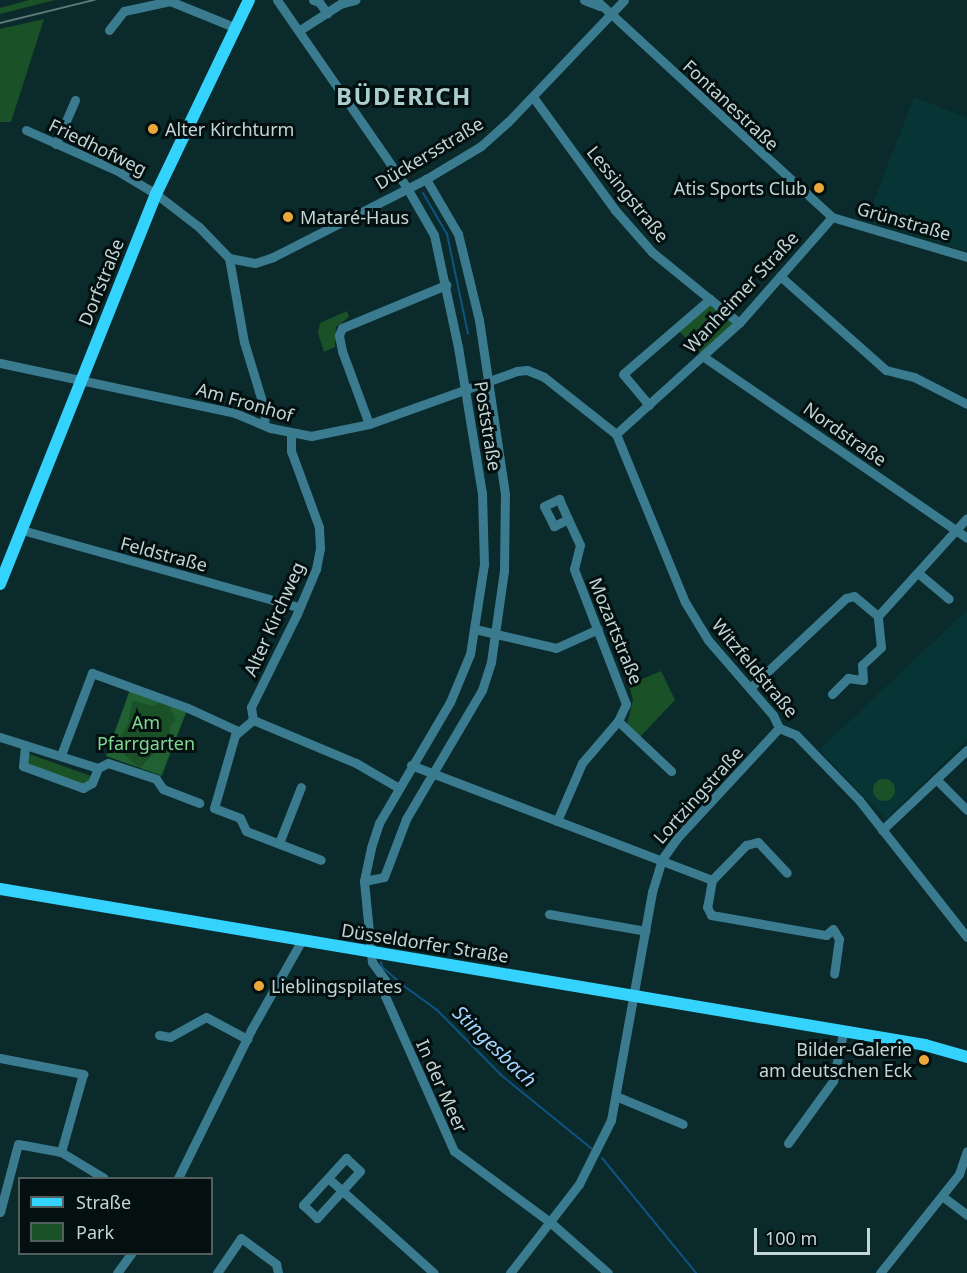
<!DOCTYPE html>
<html>
<head>
<meta charset="utf-8">
<style>
	body { margin:0 }
	#map { position:relative; width:967px; height:1273px; overflow:hidden; background:#0a2a2b; font-family:"Noto Sans",sans-serif }
	div>[style] { position:absolute }
	[style*='--x'] { left:calc(var(--x)*1px); top:calc(var(--y)*1px); width:calc(var(--w)*1px); rotate:calc(var(--a)*1deg) }
	.built>* { inset:0; background:#073536 }
	.green>* { inset:0; background:#1a5127 }
	.round { border-radius:50% }
	.forest>* { inset:0; background:#216030 }
	.stream>* { height:2px; margin:-1px; padding:0 1px; transform-origin:1px; border-radius:1px; background:#0e5383 }
	.minor>* { height:9px; margin:-4.5px; padding:0 4.5px; transform-origin:4.5px; border-radius:4.5px; background:#3b7b90 }
	.major>* { height:12px; margin:-6px; padding:0 6px; transform-origin:6px; border-radius:6px; background:#34d3fe }
	.tram>* { height:1.5px; margin:-0.75px; padding:0 0.75px; transform-origin:0.75px; border-radius:0.75px; background:#5f7879 }
	.dots>* { width:16px; height:16px; translate:-50% -50%; box-sizing:border-box; border:3px solid #041010; border-radius:50% }
	span { translate:-50% -50%; white-space:nowrap; text-align:center; line-height:1.15; -webkit-text-stroke:6px #041010; paint-order:stroke }
	.street-label { font-size:18px; color:#c4d5d5 }
	.poi-label { font-size:18px; color:#c4d5d5 }
	.left { translate:0 -50%; text-align:left }
	.right { translate:-100% -50%; text-align:right }
	.park-label { font-size:18px; color:#81d890 }
	.water-label { font-size:20px; color:#a2d3fe; font-style:italic }
	.district-label { font-size:24px; color:#aacdcd; font-weight:700; letter-spacing:1.5px }
	.legend { position:absolute; left:18px; top:1177px; width:195px; height:78px; box-sizing:border-box; background:#041010; border:2px solid #515f5f; margin:0; padding:8px 10px; list-style:none; font-size:18px; color:#c4d5d5 }
	.legend li { display:flex; align-items:center; gap:12px; height:30px }
	.legend b { width:30px; border:2px solid #515f5f }
	.scale { position:absolute; left:754px; top:1228px; width:116px; height:27px; box-sizing:border-box; border:3px solid #c4d5d5; border-top:0; padding-left:8px; font-size:18px; line-height:21px; white-space:nowrap; color:#c4d5d5; -webkit-text-stroke:4px #041010; paint-order:stroke }
</style>
</head>
<body>
<div id="map">
	<div class="built">
		<i style="clip-path:polygon(914px 97px,967px 118px,967px 251px,866px 221px)"></i>
		<i style="clip-path:polygon(967px 610px,967px 740px,886px 819px,819px 750px)"></i>
	</div>
	<div class="green">
		<i style="clip-path:polygon(29px 0,55px 0,0 14px,0 8px)"></i>
		<i style="clip-path:polygon(44px 19px,11px 122px,0 122px,0 29px)"></i>
		<i style="clip-path:polygon(710px 303px,733px 323px,702px 355px,678px 330px)"></i>
		<i style="clip-path:polygon(347px 311px,349px 317px,336px 327px,335px 347px,324px 352px,318px 333px,320px 323px)"></i>
		<i style="clip-path:polygon(661px 671px,675px 700px,640px 737px,627px 724px,633px 700px,629px 685px)"></i>
		<i style="clip-path:polygon(130px 690px,187px 710px,162px 776px,106px 756px)"></i>
		<i style="clip-path:polygon(29px 754px,91px 776px,89px 782px,84px 785px,26px 764px)"></i>
		<i class="round" style="left:873px;top:779px;width:22px;height:22px"></i>
	</div>
	<div class="forest">
		<i style="clip-path:polygon(130px 690px,162px 701px,154px 706px,133px 701px,128px 724px,115px 746px,138px 767px,106px 756px)"></i>
		<i style="clip-path:polygon(168px 704px,187px 710px,161px 775px,140px 768px,170px 737px,170px 726px,176px 720px)"></i>
	</div>
	<div class="stream">
		<i style="--x:423;--y:193;--w:48;--a:59.7"></i>
		<i style="--x:447;--y:234;--w:102;--a:78.1"></i>
		<i style="--x:381;--y:962;--w:5;--a:79"></i>
		<i style="--x:382;--y:967;--w:29;--a:41"></i>
		<i style="--x:404;--y:986;--w:41;--a:36"></i>
		<i style="--x:437;--y:1010;--w:91;--a:45.4"></i>
		<i style="--x:501;--y:1075;--w:117;--a:39.1"></i>
		<i style="--x:602;--y:1158;--w:149;--a:50.7"></i>
	</div>
	<div class="minor">
		<i style="--x:277;--y:0;--w:229;--a:55.3"></i>
		<i style="--x:407;--y:188;--w:54;--a:60.1"></i>
		<i style="--x:434;--y:235;--w:115;--a:77.9"></i>
		<i style="--x:458;--y:347;--w:148;--a:80.7"></i>
		<i style="--x:482;--y:493;--w:71;--a:88.4"></i>
		<i style="--x:484;--y:564;--w:91;--a:98.8"></i>
		<i style="--x:470;--y:654;--w:52;--a:112.6"></i>
		<i style="--x:450;--y:702;--w:140;--a:120.4"></i>
		<i style="--x:379;--y:823;--w:26;--a:108"></i>
		<i style="--x:371;--y:848;--w:34;--a:102"></i>
		<i style="--x:364;--y:881;--w:81;--a:84.4"></i>
		<i style="--x:372;--y:962;--w:22;--a:54"></i>
		<i style="--x:385;--y:980;--w:16;--a:90"></i>
		<i style="--x:385;--y:996;--w:170;--a:66"></i>
		<i style="--x:454;--y:1151;--w:119;--a:36.5"></i>
		<i style="--x:550;--y:1222;--w:77;--a:41.3"></i>
		<i style="--x:313;--y:0;--w:6;--a:18"></i>
		<i style="--x:319;--y:2;--w:14;--a:54"></i>
		<i style="--x:584;--y:0;--w:17;--a:21"></i>
		<i style="--x:596;--y:0;--w:321;--a:42.6"></i>
		<i style="--x:832;--y:217;--w:141;--a:16.5"></i>
		<i style="--x:109;--y:30;--w:24;--a:-52"></i>
		<i style="--x:124;--y:11;--w:47;--a:-12.3"></i>
		<i style="--x:170;--y:1;--w:69;--a:22.1"></i>
		<i style="--x:300;--y:30;--w:48;--a:-33"></i>
		<i style="--x:340;--y:4;--w:16;--a:-15"></i>
		<i style="--x:533;--y:97;--w:140;--a:54"></i>
		<i style="--x:615;--y:210;--w:56;--a:48.6"></i>
		<i style="--x:652;--y:252;--w:112;--a:39.2"></i>
		<i style="--x:26;--y:130;--w:98;--a:24"></i>
		<i style="--x:116;--y:170;--w:47;--a:31"></i>
		<i style="--x:156;--y:194;--w:54;--a:37.5"></i>
		<i style="--x:199;--y:227;--w:43;--a:45.9"></i>
		<i style="--x:229;--y:258;--w:85;--a:79.9"></i>
		<i style="--x:244;--y:342;--w:72;--a:73.1"></i>
		<i style="--x:265;--y:411;--w:14;--a:94"></i>
		<i style="--x:56;--y:144;--w:48;--a:-66.6"></i>
		<i style="--x:229;--y:258;--w:26;--a:11"></i>
		<i style="--x:255;--y:263;--w:19;--a:-18"></i>
		<i style="--x:273;--y:257;--w:172;--a:-27"></i>
		<i style="--x:426;--y:179;--w:64;--a:-31"></i>
		<i style="--x:481;--y:146;--w:36;--a:-42"></i>
		<i style="--x:508;--y:122;--w:168;--a:-46.4"></i>
		<i style="--x:780;--y:276;--w:142;--a:41.6"></i>
		<i style="--x:886;--y:370;--w:29;--a:14"></i>
		<i style="--x:914;--y:377;--w:59;--a:27"></i>
		<i style="--x:704;--y:357;--w:319;--a:34.5"></i>
		<i style="--x:0;--y:363;--w:240;--a:12"></i>
		<i style="--x:235;--y:413;--w:39;--a:23"></i>
		<i style="--x:271;--y:428;--w:41;--a:11.3"></i>
		<i style="--x:311;--y:436;--w:59;--a:-11.7"></i>
		<i style="--x:369;--y:424;--w:157;--a:-19.7"></i>
		<i style="--x:517;--y:371;--w:10;--a:-6"></i>
		<i style="--x:527;--y:370;--w:18;--a:22"></i>
		<i style="--x:544;--y:377;--w:92;--a:38.4"></i>
		<i style="--x:616;--y:434;--w:182;--a:67.7"></i>
		<i style="--x:685;--y:602;--w:44;--a:58.8"></i>
		<i style="--x:708;--y:640;--w:99;--a:49.1"></i>
		<i style="--x:773;--y:715;--w:14;--a:65"></i>
		<i style="--x:779;--y:728;--w:18;--a:22"></i>
		<i style="--x:796;--y:735;--w:91;--a:45.9"></i>
		<i style="--x:859;--y:800;--w:174;--a:51.8"></i>
		<i style="--x:649;--y:405;--w:40;--a:-130"></i>
		<i style="--x:623;--y:374;--w:115;--a:-40.8"></i>
		<i style="--x:369;--y:424;--w:78;--a:-110.3"></i>
		<i style="--x:342;--y:351;--w:16;--a:-101"></i>
		<i style="--x:339;--y:335;--w:8;--a:-67"></i>
		<i style="--x:342;--y:328;--w:113;--a:-22.5"></i>
		<i style="--x:616;--y:434;--w:166;--a:-42.1"></i>
		<i style="--x:739;--y:323;--w:141;--a:-48.7"></i>
		<i style="--x:22;--y:530;--w:287;--a:15.6"></i>
		<i style="--x:918;--y:573;--w:40;--a:40"></i>
		<i style="--x:475;--y:629;--w:83;--a:13.2"></i>
		<i style="--x:556;--y:648;--w:46;--a:-24.3"></i>
		<i style="--x:750;--y:688;--w:132;--a:-43.2"></i>
		<i style="--x:846;--y:598;--w:8;--a:-14"></i>
		<i style="--x:854;--y:596;--w:31;--a:40"></i>
		<i style="--x:878;--y:616;--w:132;--a:-47.8"></i>
		<i style="--x:832;--y:694;--w:23;--a:-45"></i>
		<i style="--x:848;--y:678;--w:15;--a:8"></i>
		<i style="--x:863;--y:680;--w:15;--a:-94"></i>
		<i style="--x:862;--y:665;--w:26;--a:-43"></i>
		<i style="--x:881;--y:647;--w:31;--a:-96"></i>
		<i style="--x:253;--y:720;--w:13;--a:-99"></i>
		<i style="--x:251;--y:707;--w:104;--a:-63.7"></i>
		<i style="--x:297;--y:614;--w:49;--a:-67.1"></i>
		<i style="--x:316;--y:569;--w:21;--a:-79"></i>
		<i style="--x:320;--y:548;--w:21;--a:-93"></i>
		<i style="--x:319;--y:527;--w:81;--a:-110.2"></i>
		<i style="--x:291;--y:451;--w:18;--a:-90"></i>
		<i style="--x:253;--y:720;--w:23;--a:140"></i>
		<i style="--x:235;--y:735;--w:76;--a:106"></i>
		<i style="--x:214;--y:808;--w:28;--a:21"></i>
		<i style="--x:240;--y:818;--w:14;--a:65"></i>
		<i style="--x:246;--y:831;--w:80;--a:21.1"></i>
		<i style="--x:253;--y:720;--w:112;--a:22.7"></i>
		<i style="--x:356;--y:763;--w:48;--a:30.3"></i>
		<i style="--x:618;--y:721;--w:73;--a:43.3"></i>
		<i style="--x:0;--y:737;--w:103;--a:17.6"></i>
		<i style="--x:98;--y:768;--w:11;--a:-27"></i>
		<i style="--x:108;--y:763;--w:51;--a:18.4"></i>
		<i style="--x:156;--y:779;--w:12;--a:55"></i>
		<i style="--x:163;--y:789;--w:39;--a:21"></i>
		<i style="--x:25;--y:747;--w:19;--a:96"></i>
		<i style="--x:23;--y:766;--w:64;--a:20.1"></i>
		<i style="--x:83;--y:788;--w:10;--a:-29"></i>
		<i style="--x:92;--y:783;--w:16;--a:-68"></i>
		<i style="--x:61;--y:755;--w:88;--a:-69.3"></i>
		<i style="--x:92;--y:673;--w:102;--a:20"></i>
		<i style="--x:188;--y:708;--w:55;--a:24.7"></i>
		<i style="--x:411;--y:765;--w:322;--a:20.9"></i>
		<i style="--x:712;--y:880;--w:49;--a:-45.8"></i>
		<i style="--x:746;--y:845;--w:12;--a:-14"></i>
		<i style="--x:758;--y:842;--w:42;--a:46.9"></i>
		<i style="--x:936;--y:779;--w:44;--a:45"></i>
		<i style="--x:557;--y:821;--w:63;--a:-66.7"></i>
		<i style="--x:582;--y:763;--w:55;--a:-49.4"></i>
		<i style="--x:618;--y:721;--w:19;--a:-65"></i>
		<i style="--x:626;--y:704;--w:145;--a:-111.1"></i>
		<i style="--x:574;--y:569;--w:25;--a:-76"></i>
		<i style="--x:580;--y:545;--w:29;--a:-115"></i>
		<i style="--x:568;--y:519;--w:16;--a:153"></i>
		<i style="--x:554;--y:526;--w:22;--a:-117"></i>
		<i style="--x:544;--y:506;--w:17;--a:-25"></i>
		<i style="--x:559;--y:499;--w:22;--a:66"></i>
		<i style="--x:882;--y:830;--w:117;--a:-43.3"></i>
		<i style="--x:279;--y:843;--w:60;--a:-68.6"></i>
		<i style="--x:712;--y:880;--w:27;--a:100"></i>
		<i style="--x:707;--y:907;--w:9;--a:63"></i>
		<i style="--x:711;--y:915;--w:117;--a:9.9"></i>
		<i style="--x:826;--y:935;--w:9;--a:-41"></i>
		<i style="--x:833;--y:929;--w:12;--a:59"></i>
		<i style="--x:839;--y:939;--w:35;--a:98"></i>
		<i style="--x:364;--y:881;--w:20;--a:-11"></i>
		<i style="--x:384;--y:877;--w:62;--a:-69.2"></i>
		<i style="--x:406;--y:819;--w:150;--a:-59.5"></i>
		<i style="--x:482;--y:690;--w:29;--a:-72"></i>
		<i style="--x:491;--y:662;--w:92;--a:-81.9"></i>
		<i style="--x:504;--y:571;--w:77;--a:-89.3"></i>
		<i style="--x:505;--y:494;--w:176;--a:-98.5"></i>
		<i style="--x:479;--y:320;--w:89;--a:-103.7"></i>
		<i style="--x:458;--y:234;--w:64;--a:-120.2"></i>
		<i style="--x:549;--y:914;--w:98;--a:9.9"></i>
		<i style="--x:159;--y:1035;--w:11;--a:10"></i>
		<i style="--x:170;--y:1037;--w:41;--a:-29.1"></i>
		<i style="--x:206;--y:1017;--w:47;--a:28.2"></i>
		<i style="--x:0;--y:1058;--w:85;--a:10.9"></i>
		<i style="--x:83;--y:1074;--w:81;--a:105.8"></i>
		<i style="--x:618;--y:1097;--w:70;--a:22.6"></i>
		<i style="--x:788;--y:1143;--w:77;--a:-54"></i>
		<i style="--x:833;--y:1081;--w:49;--a:-78.2"></i>
		<i style="--x:346;--y:1158;--w:19;--a:43"></i>
		<i style="--x:360;--y:1171;--w:64;--a:132.5"></i>
		<i style="--x:317;--y:1218;--w:19;--a:-137"></i>
		<i style="--x:303;--y:1205;--w:64;--a:-47.5"></i>
		<i style="--x:178;--y:1178;--w:165;--a:-63.7"></i>
		<i style="--x:251;--y:1030;--w:103;--a:-60.5"></i>
		<i style="--x:328;--y:1178;--w:142;--a:41.9"></i>
		<i style="--x:942;--y:1196;--w:31;--a:37"></i>
		<i style="--x:0;--y:1212;--w:70;--a:-75.2"></i>
		<i style="--x:18;--y:1144;--w:44;--a:10.5"></i>
		<i style="--x:61;--y:1152;--w:50;--a:31.2"></i>
		<i style="--x:117;--y:1273;--w:24;--a:-54"></i>
		<i style="--x:217;--y:1273;--w:42;--a:-55.6"></i>
		<i style="--x:241;--y:1238;--w:44;--a:36.6"></i>
		<i style="--x:276;--y:1264;--w:9;--a:77"></i>
		<i style="--x:510;--y:1273;--w:113;--a:-52.2"></i>
		<i style="--x:579;--y:1184;--w:72;--a:-63.4"></i>
		<i style="--x:611;--y:1120;--w:232;--a:-79.8"></i>
		<i style="--x:652;--y:892;--w:34;--a:-73"></i>
		<i style="--x:662;--y:859;--w:27;--a:-54"></i>
		<i style="--x:678;--y:837;--w:149;--a:-47.2"></i>
		<i style="--x:880;--y:1273;--w:127;--a:-51.4"></i>
		<i style="--x:959;--y:1174;--w:24;--a:-71"></i>
	</div>
	<div class="major">
		<i style="--x:0;--y:584;--w:420;--a:-68.2"></i>
		<i style="--x:156;--y:194;--w:215;--a:-64.4"></i>
		<i style="--x:0;--y:889;--w:938;--a:9.57"></i>
		<i style="--x:925;--y:1045;--w:44;--a:15.9"></i>
	</div>
	<div class="tram">
		<i style="--x:0;--y:23;--w:97;--a:-13.7"></i>
	</div>
	<div class="dots">
		<i style="left:153px;top:129px;background:#eca93a"></i>
		<i style="left:819px;top:188px;background:#eca93a"></i>
		<i style="left:288px;top:217px;background:#eca93a"></i>
		<i style="left:259px;top:986px;background:#eca93a"></i>
		<i style="left:924px;top:1060px;background:#eca93a"></i>
	</div>
	<div class="street-label">
		<span style="left:731px;top:105px;rotate:43deg">Fontanestraße</span>
		<span style="left:98px;top:147px;rotate:26deg">Friedhofweg</span>
		<span style="left:429px;top:153px;rotate:-31deg">Dückersstraße</span>
		<span style="left:628px;top:194px;rotate:51deg">Lessingstraße</span>
		<span style="left:904px;top:221px;rotate:16deg">Grünstraße</span>
		<span style="left:101px;top:282px;rotate:-68deg">Dorfstraße</span>
		<span style="left:741px;top:292px;rotate:-47deg">Wanheimer Straße</span>
		<span style="left:245px;top:402px;rotate:16deg">Am Fronhof</span>
		<span style="left:488px;top:426px;rotate:81deg">Poststraße</span>
		<span style="left:845px;top:434px;rotate:35deg">Nordstraße</span>
		<span style="left:164px;top:554px;rotate:15deg">Feldstraße</span>
		<span style="left:274px;top:619px;rotate:-66deg">Alter Kirchweg</span>
		<span style="left:616px;top:631px;rotate:68deg">Mozartstraße</span>
		<span style="left:755px;top:668px;rotate:50deg">Witzfeldstraße</span>
		<span style="left:698px;top:795px;rotate:-48deg">Lortzingstraße</span>
		<span style="left:425px;top:943px;rotate:9deg">Düsseldorfer Straße</span>
		<span style="left:442px;top:1086px;rotate:66deg">In der Meer</span>
	</div>
	<div class="poi-label">
		<span class="left" style="left:165px;top:129px">Alter Kirchturm</span>
		<span class="right" style="left:807px;top:188px">Atis Sports Club</span>
		<span class="left" style="left:300px;top:217px">Mataré-Haus</span>
		<span class="left" style="left:271px;top:986px">Lieblingspilates</span>
		<span class="right" style="left:912px;top:1060px">Bilder-Galerie<br>am deutschen Eck</span>
	</div>
	<div class="park-label">
		<span style="left:146px;top:733px">Am<br>Pfarrgarten</span>
	</div>
	<div class="water-label">
		<span style="left:495px;top:1046px;rotate:44deg">Stingesbach</span>
	</div>
	<div class="district-label">
		<span style="left:404px;top:96px">BÜDERICH</span>
	</div>
	<ul class="legend">
	<li><b style="height:8px;background:#34d3fe"></b>Straße</li>
	<li><b style="height:16px;background:#1a5127"></b>Park</li>
	</ul>
	<div class="scale">100 m</div>
</div>
</body>
</html>
